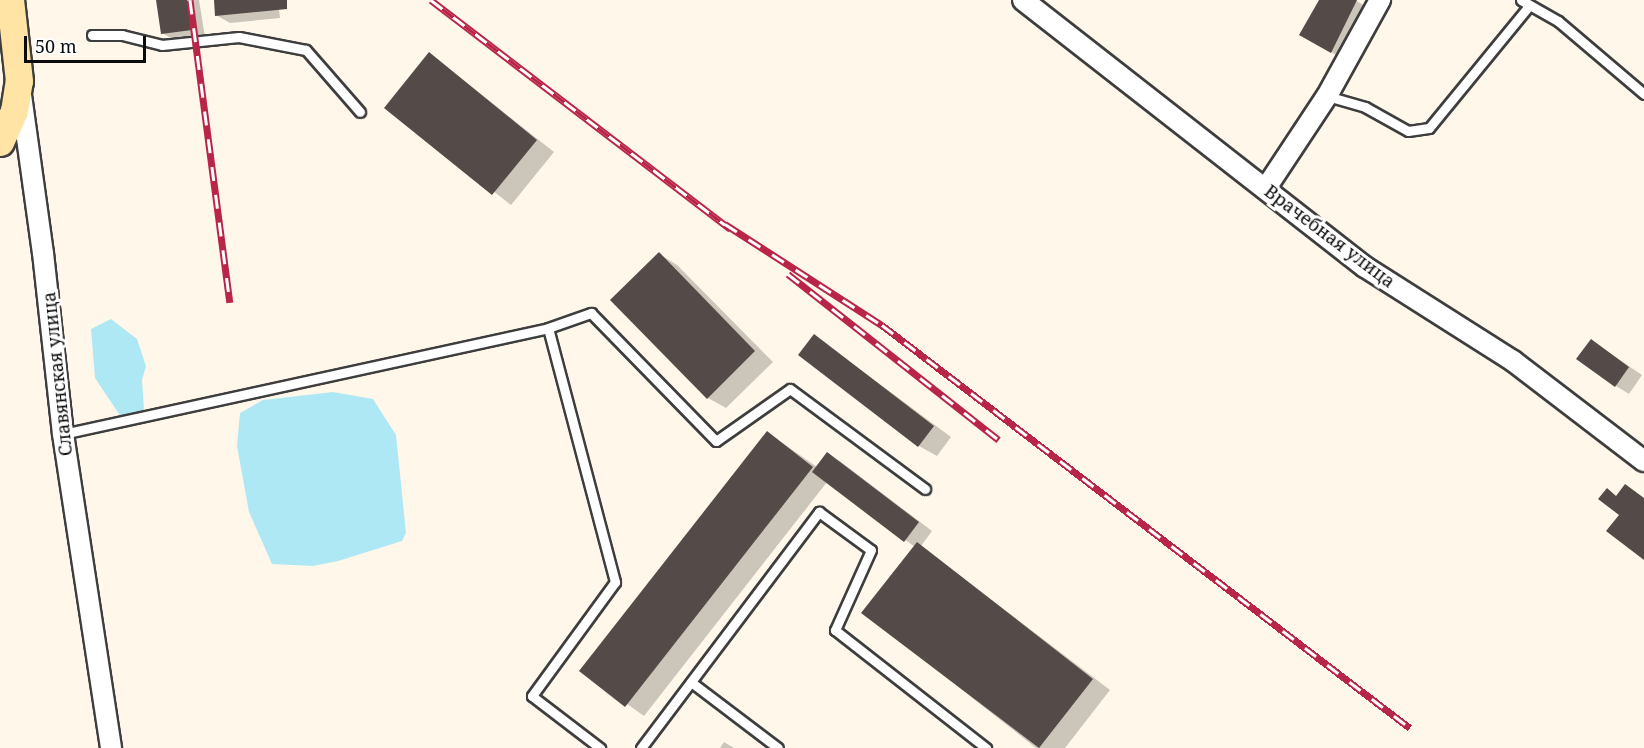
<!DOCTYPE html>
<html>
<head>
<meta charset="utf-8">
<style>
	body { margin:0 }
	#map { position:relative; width:1644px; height:748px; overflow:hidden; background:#fff7e9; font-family:"Noto Serif",serif }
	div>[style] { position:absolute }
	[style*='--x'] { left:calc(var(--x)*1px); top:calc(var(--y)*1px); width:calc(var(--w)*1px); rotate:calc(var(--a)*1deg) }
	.water>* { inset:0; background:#afe8f5 }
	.shadow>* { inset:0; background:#0003 }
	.building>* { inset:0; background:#544a48 }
	.roads { filter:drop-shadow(2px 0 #3e3e3e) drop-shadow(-2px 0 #3e3e3e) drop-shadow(0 2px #3e3e3e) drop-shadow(0 -2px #3e3e3e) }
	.service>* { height:9px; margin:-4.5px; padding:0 4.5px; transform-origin:4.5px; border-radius:4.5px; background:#fff }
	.minor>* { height:20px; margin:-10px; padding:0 10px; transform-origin:10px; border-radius:10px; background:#fff }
	.secondary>* { height:27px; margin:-13.5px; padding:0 13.5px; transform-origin:13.5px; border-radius:13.5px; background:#ffe4a5 }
	.rail>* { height:7px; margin-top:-3.5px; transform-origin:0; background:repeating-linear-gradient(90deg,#fff 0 14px,#b92548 0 28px); box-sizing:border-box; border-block:2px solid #b92548 }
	span { translate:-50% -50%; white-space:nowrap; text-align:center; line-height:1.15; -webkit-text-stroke:6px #fff; paint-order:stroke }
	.street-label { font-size:18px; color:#0b0b0b }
	.scale { position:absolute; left:24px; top:36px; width:122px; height:27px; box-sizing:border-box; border:3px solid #0b0b0b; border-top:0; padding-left:8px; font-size:18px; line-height:21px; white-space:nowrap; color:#0b0b0b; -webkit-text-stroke:4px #fff; paint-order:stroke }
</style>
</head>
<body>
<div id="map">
	<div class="water">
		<i style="clip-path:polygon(111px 319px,137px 339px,146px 366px,142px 380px,144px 410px,123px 420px,95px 378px,91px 329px)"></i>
		<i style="clip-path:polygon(333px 392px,373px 399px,396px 435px,406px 533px,402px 541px,338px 561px,313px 566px,272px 564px,249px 512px,237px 446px,240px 413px,263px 400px)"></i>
	</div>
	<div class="shadow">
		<i style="clip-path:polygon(158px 0,199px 0,205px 37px,176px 41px,162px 33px)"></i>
		<i style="clip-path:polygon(215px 0,278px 0,280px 18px,230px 23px,216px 15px)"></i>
		<i style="clip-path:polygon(1331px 0,1355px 0,1370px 9px,1345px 60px,1301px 35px)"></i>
		<i style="clip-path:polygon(430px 54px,554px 152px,511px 205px,386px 107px)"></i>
		<i style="clip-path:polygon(659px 254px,677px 265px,773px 362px,726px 408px,708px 398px)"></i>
		<i style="clip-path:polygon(815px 336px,951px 437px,937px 456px,919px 446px)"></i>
		<i style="clip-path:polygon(1592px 341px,1642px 375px,1629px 394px,1616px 386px)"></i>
		<i style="clip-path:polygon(768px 433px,817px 467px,827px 454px,841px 462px,932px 531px,921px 546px,1110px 690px,1065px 748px,1036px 748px,864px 613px,915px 547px,827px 482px,644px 716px,581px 671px)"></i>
		<i style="clip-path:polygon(724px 742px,734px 748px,720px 748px)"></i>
	</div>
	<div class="building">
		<i style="clip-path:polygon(156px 0,187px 0,192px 30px,161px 34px)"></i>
		<i style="clip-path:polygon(214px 0,287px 0,287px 9px,215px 16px)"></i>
		<i style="clip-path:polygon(1319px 0,1357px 0,1331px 53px,1299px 35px)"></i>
		<i style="clip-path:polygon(429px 52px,537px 140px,492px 195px,384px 108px)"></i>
		<i style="clip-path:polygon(659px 252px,755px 351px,707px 399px,610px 300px)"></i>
		<i style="clip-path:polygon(814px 334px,934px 426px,918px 447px,798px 355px)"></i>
		<i style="clip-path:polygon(1591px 339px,1629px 367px,1615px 387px,1576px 359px)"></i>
		<i style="clip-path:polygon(767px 431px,813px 467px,625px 707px,579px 671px)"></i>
		<i style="clip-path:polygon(827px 452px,919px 522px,904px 542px,812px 472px)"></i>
		<i style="clip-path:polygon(1625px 484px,1644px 498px,1644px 560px,1606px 531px,1619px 515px,1598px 499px,1607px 488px,1616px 496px)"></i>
		<i style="clip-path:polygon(917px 542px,1093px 679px,1039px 748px,861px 613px)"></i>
	</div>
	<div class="roads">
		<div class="service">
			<i style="--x:1521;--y:0;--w:43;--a:29.6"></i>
			<i style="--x:1558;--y:21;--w:113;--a:40.3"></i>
			<i style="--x:92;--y:35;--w:30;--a:0"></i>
			<i style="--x:122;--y:35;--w:41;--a:14"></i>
			<i style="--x:162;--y:45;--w:77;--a:-5.9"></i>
			<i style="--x:239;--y:37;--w:68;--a:11"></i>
			<i style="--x:306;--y:50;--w:82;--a:48.9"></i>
			<i style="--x:1327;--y:96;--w:40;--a:16"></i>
			<i style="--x:1365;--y:107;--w:49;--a:29.2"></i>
			<i style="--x:1408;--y:131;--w:21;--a:-8"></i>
			<i style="--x:1429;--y:128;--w:158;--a:-50.7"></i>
			<i style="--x:548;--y:328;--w:46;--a:-19.2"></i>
			<i style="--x:591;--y:313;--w:179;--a:45.7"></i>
			<i style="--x:716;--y:441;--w:90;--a:-35.1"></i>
			<i style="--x:790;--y:389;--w:168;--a:36.5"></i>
			<i style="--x:63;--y:434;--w:496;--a:-12.3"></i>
			<i style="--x:548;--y:328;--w:263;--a:75.2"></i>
			<i style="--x:615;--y:582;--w:141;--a:126.1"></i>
			<i style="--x:532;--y:696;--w:86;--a:37.4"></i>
			<i style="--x:691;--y:682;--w:109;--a:37.2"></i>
			<i style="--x:641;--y:748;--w:296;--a:-53"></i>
			<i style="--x:819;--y:512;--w:64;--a:36.2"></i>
			<i style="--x:871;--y:550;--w:88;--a:114.2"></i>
			<i style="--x:835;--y:630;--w:192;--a:38"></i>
		</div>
		<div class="minor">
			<i style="--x:1023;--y:0;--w:434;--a:38"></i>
			<i style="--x:1365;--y:267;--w:175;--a:32.4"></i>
			<i style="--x:1513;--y:361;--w:165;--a:37.4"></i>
			<i style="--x:21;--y:95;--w:160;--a:82.1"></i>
			<i style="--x:43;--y:253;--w:182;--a:83.7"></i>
			<i style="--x:63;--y:434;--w:318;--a:81.3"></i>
			<i style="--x:1266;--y:188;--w:110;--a:-56.5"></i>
			<i style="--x:1327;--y:96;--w:110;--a:-61.1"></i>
		</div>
		<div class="secondary">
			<i style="--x:0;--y:142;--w:34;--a:-66"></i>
			<i style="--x:14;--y:111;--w:30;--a:-81"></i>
			<i style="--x:19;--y:81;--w:81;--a:-96.3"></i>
		</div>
	</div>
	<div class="rail">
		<i style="--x:190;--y:0;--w:305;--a:82.5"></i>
		<i style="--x:431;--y:0;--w:377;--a:37.4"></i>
		<i style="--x:725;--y:224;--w:187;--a:32.8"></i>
		<i style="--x:882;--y:325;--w:664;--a:37.35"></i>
		<i style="--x:788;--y:274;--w:268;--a:38.2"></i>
	</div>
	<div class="street-label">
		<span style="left:1330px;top:236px;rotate:37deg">Врачебная улица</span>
		<span style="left:57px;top:374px;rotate:-96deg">Славянская улица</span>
	</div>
	<div class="scale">50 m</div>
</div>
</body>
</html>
